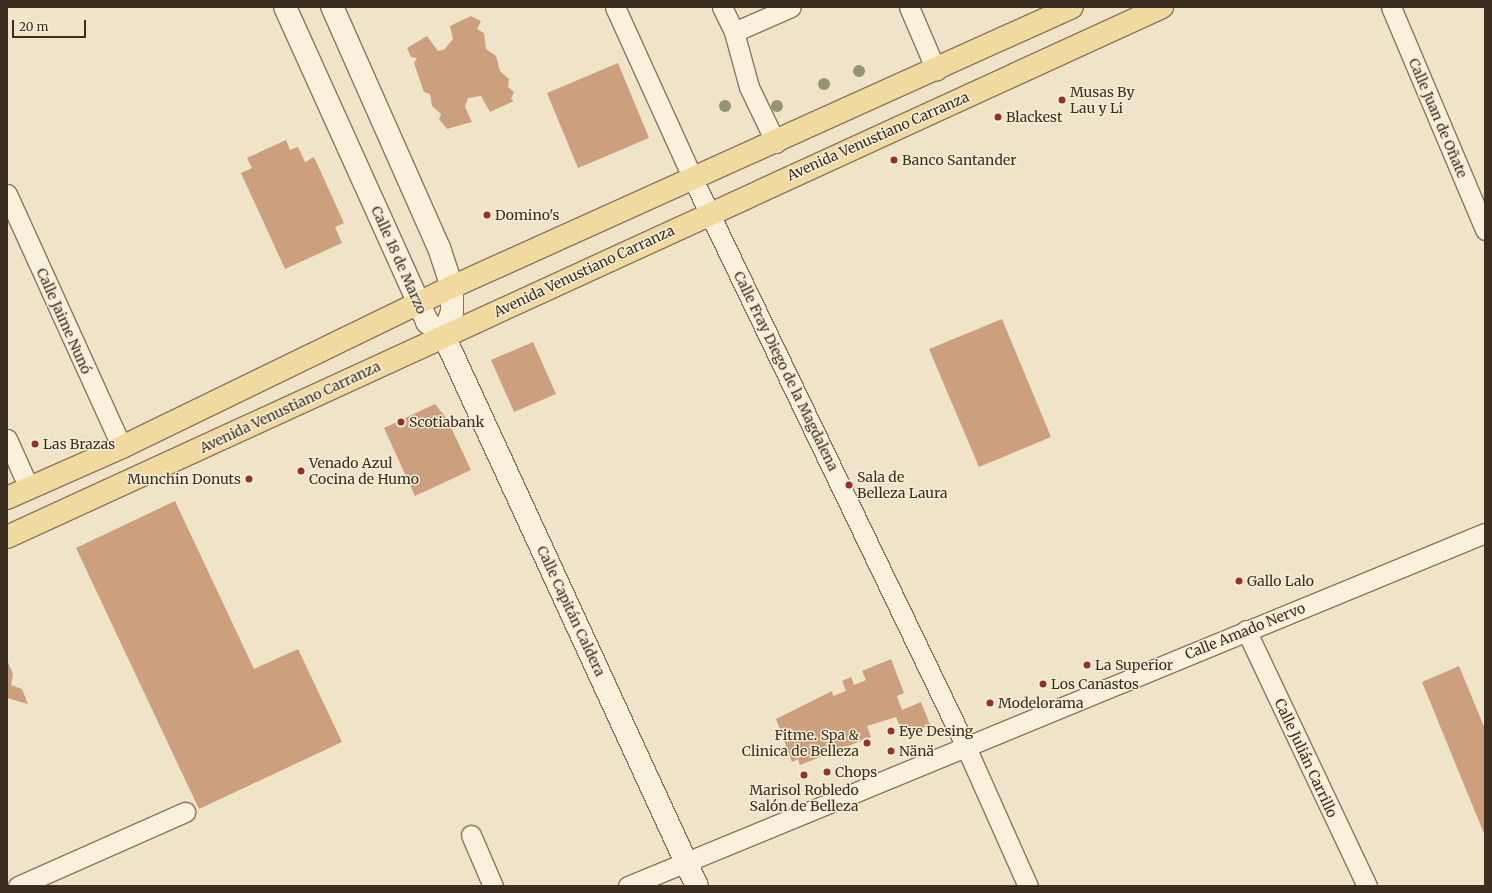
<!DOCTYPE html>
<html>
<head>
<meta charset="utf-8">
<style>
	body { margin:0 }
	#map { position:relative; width:1492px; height:893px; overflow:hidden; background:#efe4c7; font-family:Merriweather,serif }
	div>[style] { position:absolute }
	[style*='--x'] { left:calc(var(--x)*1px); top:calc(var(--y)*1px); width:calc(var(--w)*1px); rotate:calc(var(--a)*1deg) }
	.building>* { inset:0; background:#cca07d }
	.roads { filter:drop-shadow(1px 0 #8b765c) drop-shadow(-1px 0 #8b765c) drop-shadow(0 1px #8b765c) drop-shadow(0 -1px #8b765c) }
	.minor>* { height:19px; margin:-9.5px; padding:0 9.5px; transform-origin:9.5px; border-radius:9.5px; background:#f9f1db }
	.tertiary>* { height:22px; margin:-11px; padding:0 11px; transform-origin:11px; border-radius:11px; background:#f9f1db }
	.secondary>* { height:22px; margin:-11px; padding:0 11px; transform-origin:11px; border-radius:11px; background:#f9f1db }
	.primary>* { height:22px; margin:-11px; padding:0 11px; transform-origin:11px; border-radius:11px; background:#f1daa0 }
	.trees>* { width:12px; height:12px; margin:-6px; border-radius:50%; background:#94966f }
	.dots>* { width:11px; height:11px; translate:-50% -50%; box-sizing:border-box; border:2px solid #f6eed7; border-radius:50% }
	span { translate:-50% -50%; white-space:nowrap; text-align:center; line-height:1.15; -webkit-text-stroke:3px #f6eed7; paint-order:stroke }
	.poi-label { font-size:14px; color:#3b2e20 }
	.left { translate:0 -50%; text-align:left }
	.right { translate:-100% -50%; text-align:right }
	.street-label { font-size:14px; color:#3b2e20 }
	.frame { position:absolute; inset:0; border:8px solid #3b2e20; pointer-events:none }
	.scale { position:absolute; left:12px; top:20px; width:74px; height:18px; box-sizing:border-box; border:2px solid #3b2e20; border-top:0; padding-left:5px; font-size:12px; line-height:14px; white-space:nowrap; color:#3b2e20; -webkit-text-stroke:3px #f6eed7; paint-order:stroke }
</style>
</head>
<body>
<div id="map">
	<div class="building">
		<i style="clip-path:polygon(471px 16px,481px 21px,477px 29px,484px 33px,486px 49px,496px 56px,500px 71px,509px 79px,508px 87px,514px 92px,511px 99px,514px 101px,490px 112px,481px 96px,468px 98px,465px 107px,472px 122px,447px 129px,439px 119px,441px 114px,432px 106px,430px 94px,424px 92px,414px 63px,417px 58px,411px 57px,407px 48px,427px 36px,438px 51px,444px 50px,453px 39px,450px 26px)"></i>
		<i style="clip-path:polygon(618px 63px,649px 138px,578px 168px,547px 93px)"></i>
		<i style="clip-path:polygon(286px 140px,290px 150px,298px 147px,305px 162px,314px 157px,344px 223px,335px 227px,342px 243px,285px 269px,241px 173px,252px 168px,247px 158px)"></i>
		<i style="clip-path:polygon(1002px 319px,1051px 437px,979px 467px,929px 349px)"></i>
		<i style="clip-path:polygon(533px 342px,556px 394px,514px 412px,491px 360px)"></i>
		<i style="clip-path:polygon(435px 404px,447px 419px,471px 470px,415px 496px,384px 428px)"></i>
		<i style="clip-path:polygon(175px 501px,254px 669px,298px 649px,342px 742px,199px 809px,76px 548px)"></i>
		<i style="clip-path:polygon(891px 659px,904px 693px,897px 696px,902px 710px,921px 702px,930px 725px,904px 736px,896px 717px,867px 726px,871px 737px,800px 765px,798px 759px,792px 762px,776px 719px,832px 691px,833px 696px,846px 691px,842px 681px,851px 677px,854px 685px,866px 680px,862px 671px)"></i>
		<i style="clip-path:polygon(7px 660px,13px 674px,11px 685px,22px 689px,28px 704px,7px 698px)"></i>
		<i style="clip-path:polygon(1459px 666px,1485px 729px,1485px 836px,1422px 682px)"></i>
	</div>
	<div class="roads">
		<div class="minor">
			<i style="--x:615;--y:7;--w:187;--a:65.6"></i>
			<i style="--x:692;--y:177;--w:632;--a:64.33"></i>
			<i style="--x:966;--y:747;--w:152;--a:66"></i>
			<i style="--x:722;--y:7;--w:28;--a:64"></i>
			<i style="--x:734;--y:32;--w:57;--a:74.7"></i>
			<i style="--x:749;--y:87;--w:62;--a:64.3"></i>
			<i style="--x:909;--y:7;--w:69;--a:66.8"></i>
			<i style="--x:1391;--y:7;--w:242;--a:67.1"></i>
			<i style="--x:734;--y:32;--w:62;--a:-23.7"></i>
			<i style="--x:7;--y:194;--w:278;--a:65.6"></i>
			<i style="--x:7;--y:439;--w:54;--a:65.8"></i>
			<i style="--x:1246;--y:630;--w:283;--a:64.7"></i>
			<i style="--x:471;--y:835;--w:56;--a:66.7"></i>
			<i style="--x:18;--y:886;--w:183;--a:-23.9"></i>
			<i style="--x:628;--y:886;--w:927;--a:-22.39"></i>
		</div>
		<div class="tertiary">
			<i style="--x:285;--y:7;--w:346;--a:65.7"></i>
			<i style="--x:427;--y:322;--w:22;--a:39"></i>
			<i style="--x:444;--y:336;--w:25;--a:-72"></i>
			<i style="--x:452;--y:312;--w:25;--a:-90"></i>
			<i style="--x:452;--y:287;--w:41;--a:-108.4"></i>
			<i style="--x:439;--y:248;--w:264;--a:-113.9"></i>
		</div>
		<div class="secondary">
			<i style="--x:444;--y:336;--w:605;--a:65.3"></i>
		</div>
		<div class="primary">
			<i style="--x:7;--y:498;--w:126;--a:-23.9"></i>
			<i style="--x:122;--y:447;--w:367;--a:-25.9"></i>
			<i style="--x:452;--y:287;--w:680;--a:-24.3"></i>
			<i style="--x:7;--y:537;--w:1271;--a:-24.65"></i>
		</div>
	</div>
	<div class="trees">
		<i style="left:859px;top:71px"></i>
		<i style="left:824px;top:84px"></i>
		<i style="left:725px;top:106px"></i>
		<i style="left:777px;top:106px"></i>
	</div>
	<div class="dots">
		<i style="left:1062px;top:100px;background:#992e2c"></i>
		<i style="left:998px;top:117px;background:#992e2c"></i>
		<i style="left:894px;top:160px;background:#992e2c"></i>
		<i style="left:487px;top:215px;background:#992e2c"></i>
		<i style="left:401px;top:422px;background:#992e2c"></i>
		<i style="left:35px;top:444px;background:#992e2c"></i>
		<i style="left:301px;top:471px;background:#992e2c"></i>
		<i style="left:249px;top:479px;background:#992e2c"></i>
		<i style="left:849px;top:485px;background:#992e2c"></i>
		<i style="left:1239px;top:581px;background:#992e2c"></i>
		<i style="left:1087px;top:665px;background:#992e2c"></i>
		<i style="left:1043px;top:684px;background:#992e2c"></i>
		<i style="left:990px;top:703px;background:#992e2c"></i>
		<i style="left:891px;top:731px;background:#992e2c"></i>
		<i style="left:867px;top:743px;background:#992e2c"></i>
		<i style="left:891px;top:751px;background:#992e2c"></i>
		<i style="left:827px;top:772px;background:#992e2c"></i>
		<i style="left:804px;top:775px;background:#992e2c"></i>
	</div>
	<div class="poi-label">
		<span class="left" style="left:1070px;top:100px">Musas By<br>Lau y Li</span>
		<span class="left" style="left:1006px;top:117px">Blackest</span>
		<span class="left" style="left:902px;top:160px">Banco Santander</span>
		<span class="left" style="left:495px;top:215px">Domino's</span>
		<span class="left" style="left:409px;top:422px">Scotiabank</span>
		<span class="left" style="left:43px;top:444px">Las Brazas</span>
		<span class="left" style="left:309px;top:471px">Venado Azul<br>Cocina de Humo</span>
		<span class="left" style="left:857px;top:485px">Sala de<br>Belleza Laura</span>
		<span class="right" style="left:241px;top:479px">Munchin Donuts</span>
		<span class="left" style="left:1247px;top:581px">Gallo Lalo</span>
		<span class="left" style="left:1095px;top:665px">La Superior</span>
		<span class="left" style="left:1051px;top:684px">Los Canastos</span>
		<span class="left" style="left:998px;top:703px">Modelorama</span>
		<span class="left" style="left:899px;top:731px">Eye Desing</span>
		<span class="right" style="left:859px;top:743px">Fitme. Spa &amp;<br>Clinica de Belleza</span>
		<span class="left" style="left:899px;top:751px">Nänä</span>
		<span class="left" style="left:835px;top:772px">Chops</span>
		<span style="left:804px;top:798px">Marisol Robledo<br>Salón de Belleza</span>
	</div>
	<div class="street-label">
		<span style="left:1438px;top:118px;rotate:67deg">Calle Juan de Oñate</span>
		<span style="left:878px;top:136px;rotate:-24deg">Avenida Venustiano Carranza</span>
		<span style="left:399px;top:260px;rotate:66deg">Calle 18 de Marzo</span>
		<span style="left:584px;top:271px;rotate:-25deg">Avenida Venustiano Carranza</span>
		<span style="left:64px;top:321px;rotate:66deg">Calle Jaime Nunó</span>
		<span style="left:786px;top:371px;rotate:64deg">Calle Fray Diego de la Magdalena</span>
		<span style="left:290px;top:407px;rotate:-25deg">Avenida Venustiano Carranza</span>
		<span style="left:571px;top:611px;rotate:65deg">Calle Capitán Caldera</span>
		<span style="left:1245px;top:631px;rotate:-22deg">Calle Amado Nervo</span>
		<span style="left:1306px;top:758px;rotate:65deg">Calle Julián Carrillo</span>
	</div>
	<div class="frame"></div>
	<div class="scale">20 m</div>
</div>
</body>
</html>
